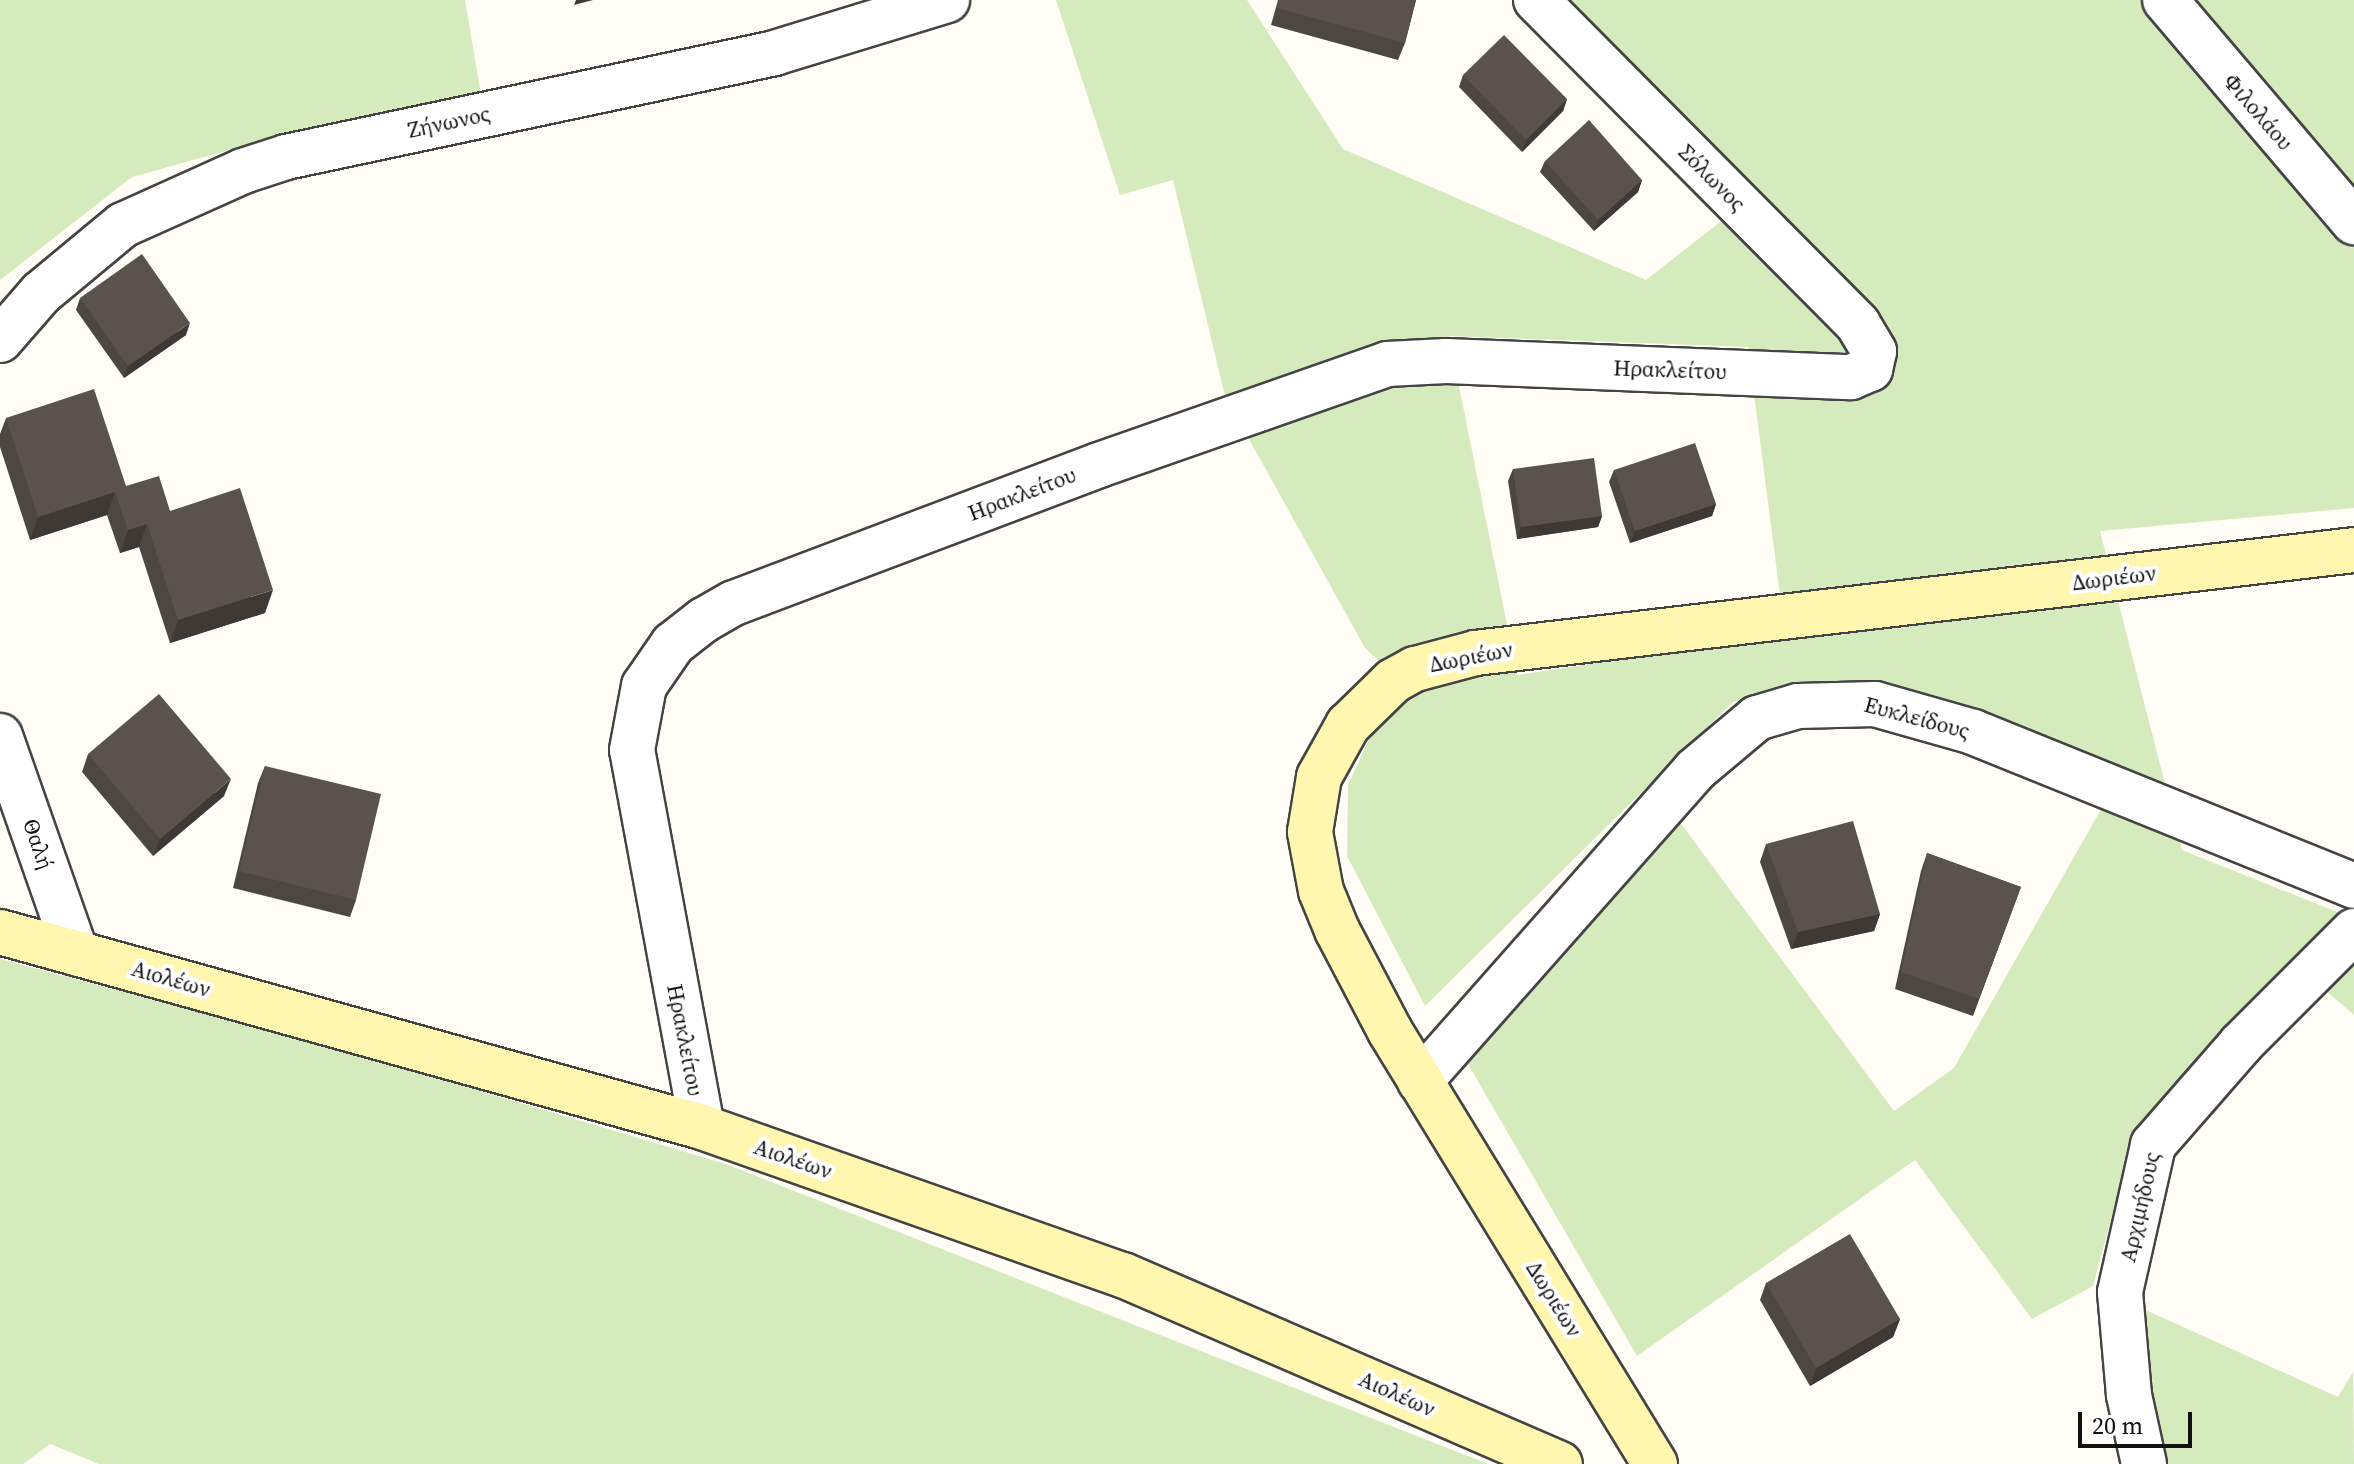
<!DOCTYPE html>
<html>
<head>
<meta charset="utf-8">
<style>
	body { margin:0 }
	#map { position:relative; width:2354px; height:1464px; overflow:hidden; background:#fffdf5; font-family:"Source Serif 4",serif }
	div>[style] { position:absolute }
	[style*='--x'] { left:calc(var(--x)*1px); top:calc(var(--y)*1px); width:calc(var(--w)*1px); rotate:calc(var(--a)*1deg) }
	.green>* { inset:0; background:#d5ebbd }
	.roads { filter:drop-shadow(2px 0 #444) drop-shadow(-2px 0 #444) drop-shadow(0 2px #444) drop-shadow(0 -2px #444) }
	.street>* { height:44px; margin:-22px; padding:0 22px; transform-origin:22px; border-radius:22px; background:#fff }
	.secondary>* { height:44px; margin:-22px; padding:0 22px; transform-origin:22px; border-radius:22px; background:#fff6b0 }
	.wall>* { inset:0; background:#4d4742 }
	.shaded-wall>* { inset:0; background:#3f3936 }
	.building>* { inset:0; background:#5a524d }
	span { translate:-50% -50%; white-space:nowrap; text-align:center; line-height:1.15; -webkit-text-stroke:8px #fff; paint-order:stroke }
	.street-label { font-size:22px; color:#111 }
	.scale { position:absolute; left:2078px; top:1412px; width:114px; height:36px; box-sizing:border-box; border:4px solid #111; border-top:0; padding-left:10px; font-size:24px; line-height:28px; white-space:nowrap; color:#111; -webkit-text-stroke:6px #fff; paint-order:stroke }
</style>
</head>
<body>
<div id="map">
	<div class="green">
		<i style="clip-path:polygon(0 0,465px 0,481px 95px,305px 129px,132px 177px,0 280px)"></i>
		<i style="clip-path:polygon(evenodd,1056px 0,1247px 0,1343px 149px,1646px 280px,1752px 197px,1561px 0,2354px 0,2354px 508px,2100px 531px,2182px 850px,2337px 912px,2344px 928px,2125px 1168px,2093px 1286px,2032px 1319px,1915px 1160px,1637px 1356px,1468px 1064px,1679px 821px,1894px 1111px,1954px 1068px,2120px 776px,1864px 689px,1733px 702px,1425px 1006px,1347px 856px,1348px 785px,1370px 737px,1410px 690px,1365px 648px,1225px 396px,1173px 180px,1120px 195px,1056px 0,1449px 336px,1748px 347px,1785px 634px,1517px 675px,1449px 336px)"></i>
		<i style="clip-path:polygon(0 959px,342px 1050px,726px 1164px,1488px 1464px,99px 1464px,50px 1444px,23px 1464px,0 1464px)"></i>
		<i style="clip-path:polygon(2354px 965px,2354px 1015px,2324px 989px)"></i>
		<i style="clip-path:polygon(2139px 1307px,2338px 1397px,2353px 1372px,2354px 1464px,2161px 1464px)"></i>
	</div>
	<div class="roads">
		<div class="street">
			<i style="--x:2165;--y:0;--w:292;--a:49.6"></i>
			<i style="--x:0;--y:340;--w:62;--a:-48.9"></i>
			<i style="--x:41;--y:293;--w:107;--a:-39.7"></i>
			<i style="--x:123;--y:225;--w:132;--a:-24.2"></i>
			<i style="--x:243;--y:171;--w:45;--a:-18"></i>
			<i style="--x:286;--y:157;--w:499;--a:-12"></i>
			<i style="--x:774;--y:53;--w:181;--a:-17"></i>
			<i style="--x:0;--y:736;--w:230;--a:70.7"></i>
			<i style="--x:1420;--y:1081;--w:415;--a:-48.5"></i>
			<i style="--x:1695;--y:770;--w:81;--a:-40"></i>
			<i style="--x:1757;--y:718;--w:43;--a:-16.3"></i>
			<i style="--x:1798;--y:706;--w:77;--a:-1.5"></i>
			<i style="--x:1875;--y:704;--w:102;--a:15.9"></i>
			<i style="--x:1973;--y:732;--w:411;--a:22"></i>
			<i style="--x:702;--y:1127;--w:383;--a:-100.5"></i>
			<i style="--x:632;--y:750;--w:65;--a:-79.4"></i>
			<i style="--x:644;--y:686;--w:51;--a:-55.4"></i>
			<i style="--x:673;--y:644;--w:39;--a:-38"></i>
			<i style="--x:704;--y:620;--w:34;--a:-30"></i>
			<i style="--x:734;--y:603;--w:390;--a:-20.7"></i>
			<i style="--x:1099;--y:465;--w:305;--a:-19.3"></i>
			<i style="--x:1387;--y:364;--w:59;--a:-2.9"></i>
			<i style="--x:1446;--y:361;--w:405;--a:2.3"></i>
			<i style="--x:1851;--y:377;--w:21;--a:-23"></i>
			<i style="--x:1870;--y:369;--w:18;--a:-77"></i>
			<i style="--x:1874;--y:351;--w:31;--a:-121"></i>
			<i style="--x:1858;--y:324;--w:457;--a:-134.8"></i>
			<i style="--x:2144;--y:1464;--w:71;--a:-102.3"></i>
			<i style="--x:2129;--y:1395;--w:103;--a:-95"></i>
			<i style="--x:2120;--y:1292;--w:151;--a:-77.3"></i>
			<i style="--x:2153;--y:1145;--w:134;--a:-48.9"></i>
			<i style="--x:2241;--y:1044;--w:160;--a:-45"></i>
		</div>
		<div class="secondary">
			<i style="--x:0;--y:932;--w:729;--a:15.52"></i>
			<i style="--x:702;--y:1127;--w:446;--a:19.4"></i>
			<i style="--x:1123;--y:1275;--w:476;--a:23.4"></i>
			<i style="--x:1655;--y:1464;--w:508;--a:-121.47"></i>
			<i style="--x:1390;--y:1031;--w:114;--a:-117.7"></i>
			<i style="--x:1337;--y:930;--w:42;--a:-112.3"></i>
			<i style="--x:1321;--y:891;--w:60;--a:-100.6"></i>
			<i style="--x:1310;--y:832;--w:56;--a:-80.7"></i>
			<i style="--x:1319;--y:777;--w:60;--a:-60.9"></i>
			<i style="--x:1348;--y:725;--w:63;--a:-44.4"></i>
			<i style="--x:1393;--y:681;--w:25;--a:-29"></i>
			<i style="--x:1415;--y:669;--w:62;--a:-14.9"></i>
			<i style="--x:1475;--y:653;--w:885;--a:-6.68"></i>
		</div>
	</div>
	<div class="wall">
		<i style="clip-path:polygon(1278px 0,1416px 0,1405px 43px,1398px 60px,1271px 25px)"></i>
		<i style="clip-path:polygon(1463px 75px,1567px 99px,1563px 111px,1522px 152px,1459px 87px)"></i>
		<i style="clip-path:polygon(1545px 161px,1642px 180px,1638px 192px,1594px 231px,1540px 172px)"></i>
		<i style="clip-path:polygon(80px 298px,186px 335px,124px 378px,76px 310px)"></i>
		<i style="clip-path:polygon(6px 418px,170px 511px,265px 613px,170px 643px,139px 547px,120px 553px,107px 515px,30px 540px,0 447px,0 434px)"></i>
		<i style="clip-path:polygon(1513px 469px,1602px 516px,1598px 527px,1517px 539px,1508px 481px)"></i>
		<i style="clip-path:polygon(1614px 470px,1716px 504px,1712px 516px,1630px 543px,1609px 482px)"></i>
		<i style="clip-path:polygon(88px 754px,224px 796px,153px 856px,82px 772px)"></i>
		<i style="clip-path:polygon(265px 766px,356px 900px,350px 917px,233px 888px,258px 783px)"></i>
		<i style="clip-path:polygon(1766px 844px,1880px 914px,1874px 931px,1791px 949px,1760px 862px)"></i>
		<i style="clip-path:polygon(1927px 853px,2021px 887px,1973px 1016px,1895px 989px,1921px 871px)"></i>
		<i style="clip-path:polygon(1766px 1283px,1900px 1319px,1893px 1337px,1810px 1386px,1760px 1300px)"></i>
	</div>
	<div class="shaded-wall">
		<i style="clip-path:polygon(576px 0,593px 0,574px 5px)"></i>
		<i style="clip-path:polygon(1567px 99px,1563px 111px,1522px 152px,1526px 140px)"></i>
		<i style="clip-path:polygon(1642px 180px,1638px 192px,1594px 231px,1598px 220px)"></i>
		<i style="clip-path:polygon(190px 323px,186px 335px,124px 378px,128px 366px)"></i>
		<i style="clip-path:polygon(115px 492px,107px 515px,30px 540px,38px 517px)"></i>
		<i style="clip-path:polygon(1716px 504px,1712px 516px,1630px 543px,1635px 531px)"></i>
		<i style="clip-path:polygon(1602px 516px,1598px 527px,1517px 539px,1521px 527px)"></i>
		<i style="clip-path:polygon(147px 524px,139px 547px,120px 553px,128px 530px)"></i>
		<i style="clip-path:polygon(273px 590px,265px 613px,170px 643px,178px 620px)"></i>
		<i style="clip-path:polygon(231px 779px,224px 796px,153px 856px,160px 839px)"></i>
		<i style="clip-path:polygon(1880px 914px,1874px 931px,1791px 949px,1798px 932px)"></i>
		<i style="clip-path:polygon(1900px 1319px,1893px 1337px,1810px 1386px,1816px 1368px)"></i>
	</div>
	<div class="building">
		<i style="clip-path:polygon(1279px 0,1416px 0,1405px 43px,1277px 8px)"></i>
		<i style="clip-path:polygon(1504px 35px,1567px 99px,1526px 140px,1463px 75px)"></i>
		<i style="clip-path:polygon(1589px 120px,1642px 180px,1598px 220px,1545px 161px)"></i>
		<i style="clip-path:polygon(142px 254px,190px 323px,128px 366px,80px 298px)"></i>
		<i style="clip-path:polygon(94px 389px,126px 486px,159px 476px,170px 511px,240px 488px,273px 590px,178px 620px,147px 524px,128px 530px,115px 492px,38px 517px,6px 418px)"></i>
		<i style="clip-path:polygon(1695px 443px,1716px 504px,1635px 531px,1614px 470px)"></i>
		<i style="clip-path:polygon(1594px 458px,1602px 516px,1521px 527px,1513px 469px)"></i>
		<i style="clip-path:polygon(159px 694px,231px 779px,160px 839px,88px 754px)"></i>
		<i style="clip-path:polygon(265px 766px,381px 794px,356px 900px,239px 871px)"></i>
		<i style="clip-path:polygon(1853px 821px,1880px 914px,1798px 932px,1766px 844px)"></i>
		<i style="clip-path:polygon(1927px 853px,2021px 887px,1979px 999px,1901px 972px)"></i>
		<i style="clip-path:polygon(1850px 1234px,1900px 1319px,1816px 1368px,1766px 1283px)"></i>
	</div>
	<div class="street-label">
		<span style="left:2258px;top:112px;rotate:49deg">Φιλολάου</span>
		<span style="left:449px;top:122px;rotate:-12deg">Ζήνωνος</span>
		<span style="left:1712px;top:178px;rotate:45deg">Σόλωνος</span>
		<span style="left:1670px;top:370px;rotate:2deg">Ηρακλείτου</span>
		<span style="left:1022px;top:494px;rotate:-21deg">Ηρακλείτου</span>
		<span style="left:2114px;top:578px;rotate:-7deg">Δωριέων</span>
		<span style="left:1471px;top:657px;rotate:-11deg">Δωριέων</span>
		<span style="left:1917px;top:718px;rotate:15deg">Ευκλείδους</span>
		<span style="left:38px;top:844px;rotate:71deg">Θαλή</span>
		<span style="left:171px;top:979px;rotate:16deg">Αιολέων</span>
		<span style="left:685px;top:1040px;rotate:79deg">Ηρακλείτου</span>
		<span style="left:793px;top:1159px;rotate:19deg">Αιολέων</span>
		<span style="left:2140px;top:1207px;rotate:-77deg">Αρχιμήδους</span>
		<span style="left:1554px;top:1299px;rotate:58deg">Δωριέων</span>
		<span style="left:1397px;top:1394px;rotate:24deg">Αιολέων</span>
	</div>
	<div class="scale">20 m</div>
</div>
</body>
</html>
